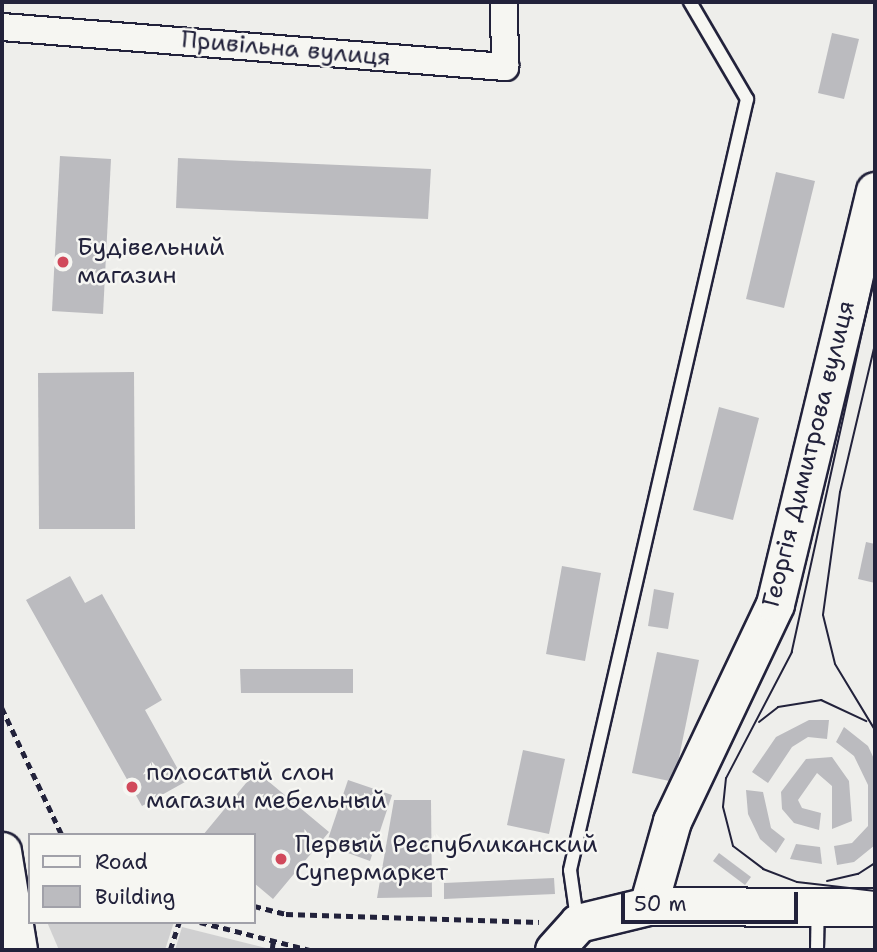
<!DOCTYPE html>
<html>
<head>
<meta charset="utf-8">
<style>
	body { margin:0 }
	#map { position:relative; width:877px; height:952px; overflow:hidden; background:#eeeeeb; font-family:"Shantell Sans",sans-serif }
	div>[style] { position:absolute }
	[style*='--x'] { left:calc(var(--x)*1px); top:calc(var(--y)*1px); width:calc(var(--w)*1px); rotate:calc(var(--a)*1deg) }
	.green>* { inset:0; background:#d0d0d1 }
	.building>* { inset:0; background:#bbbbbf }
	.path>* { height:4.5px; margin-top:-2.25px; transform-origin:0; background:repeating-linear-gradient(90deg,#22223b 0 7px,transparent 0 12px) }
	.roads { filter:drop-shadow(2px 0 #22223b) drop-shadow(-2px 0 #22223b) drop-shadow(0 2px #22223b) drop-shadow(0 -2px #22223b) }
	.lane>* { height:12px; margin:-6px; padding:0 6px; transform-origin:6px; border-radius:6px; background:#f6f6f2 }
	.street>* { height:26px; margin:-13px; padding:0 13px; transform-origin:13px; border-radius:13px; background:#f6f6f2 }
	.secondary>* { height:37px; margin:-18.5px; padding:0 18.5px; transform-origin:18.5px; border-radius:18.5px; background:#f6f6f2 }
	.tram>* { height:2px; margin:-1px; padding:0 1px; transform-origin:1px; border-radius:1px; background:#22223b }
	.dots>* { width:19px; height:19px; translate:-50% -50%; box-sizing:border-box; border:4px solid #f6f6f2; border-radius:50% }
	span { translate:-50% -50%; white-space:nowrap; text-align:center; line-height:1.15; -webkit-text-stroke:5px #f6f6f2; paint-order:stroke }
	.street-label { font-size:24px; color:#22223b }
	.poi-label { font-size:24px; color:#22223b }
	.left { translate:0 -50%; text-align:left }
	.frame { position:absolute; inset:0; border:4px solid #22223b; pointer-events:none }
	.legend { position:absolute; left:28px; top:833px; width:228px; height:91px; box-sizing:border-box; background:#f6f6f2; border:2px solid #a1a1a9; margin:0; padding:9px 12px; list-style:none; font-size:21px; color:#22223b }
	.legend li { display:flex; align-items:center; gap:14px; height:35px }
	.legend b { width:35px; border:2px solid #a1a1a9 }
	.scale { position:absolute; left:621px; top:892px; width:177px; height:32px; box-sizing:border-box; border:4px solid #22223b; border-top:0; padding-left:9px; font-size:21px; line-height:24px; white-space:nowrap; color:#22223b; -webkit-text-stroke:5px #f6f6f2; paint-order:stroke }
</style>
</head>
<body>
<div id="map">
	<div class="green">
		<i style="clip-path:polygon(47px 922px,174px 922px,165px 950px,59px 950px)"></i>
		<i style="clip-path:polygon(182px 927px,266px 948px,266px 950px,175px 950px)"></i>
	</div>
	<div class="building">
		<i style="clip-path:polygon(832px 33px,859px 39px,844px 99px,818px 93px)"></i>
		<i style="clip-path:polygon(60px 156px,111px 159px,103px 314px,52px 311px)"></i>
		<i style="clip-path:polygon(178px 158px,431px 169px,428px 219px,176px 208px)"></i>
		<i style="clip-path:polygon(776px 172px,815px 181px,784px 308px,746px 299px)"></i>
		<i style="clip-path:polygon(134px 372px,135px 529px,39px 529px,38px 373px)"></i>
		<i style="clip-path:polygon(719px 407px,759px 418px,733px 520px,693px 510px)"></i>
		<i style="clip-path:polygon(866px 542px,875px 544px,875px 583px,858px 579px)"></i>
		<i style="clip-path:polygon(562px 566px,601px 573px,585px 661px,546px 654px)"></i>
		<i style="clip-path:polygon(70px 576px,85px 603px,102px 594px,162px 700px,145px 710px,185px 782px,142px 806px,26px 600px)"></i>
		<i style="clip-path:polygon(654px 589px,674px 593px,668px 629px,648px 626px)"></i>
		<i style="clip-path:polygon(657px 652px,699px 660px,674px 782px,632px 773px)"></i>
		<i style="clip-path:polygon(240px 669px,353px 669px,353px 693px,241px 693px)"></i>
		<i style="clip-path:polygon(809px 720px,829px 720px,827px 739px,808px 737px,792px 747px,768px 783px,752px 772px,776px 737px)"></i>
		<i style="clip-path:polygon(844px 727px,868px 746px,875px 761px,875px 845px,854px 862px,837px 865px,834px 846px,852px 843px,868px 826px,868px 785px,854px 756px,836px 742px)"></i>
		<i style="clip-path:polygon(523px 750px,565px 759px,549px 834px,507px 825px)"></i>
		<i style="clip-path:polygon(832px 757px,849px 781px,852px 821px,832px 829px,832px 786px,817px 773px,798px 800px,802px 808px,821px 813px,819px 830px,794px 823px,782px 809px,781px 792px,806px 759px)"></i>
		<i style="clip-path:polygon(256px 771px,329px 832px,273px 899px,254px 883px,254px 835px,203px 835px)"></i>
		<i style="clip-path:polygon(348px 780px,392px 795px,370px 861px,326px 845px)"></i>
		<i style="clip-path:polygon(746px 790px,763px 792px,771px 828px,785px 839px,776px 853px,760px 839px,748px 814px)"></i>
		<i style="clip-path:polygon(394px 800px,431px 800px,432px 897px,377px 898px)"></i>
		<i style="clip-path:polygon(796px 844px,820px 847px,822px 864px,790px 859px)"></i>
		<i style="clip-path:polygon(719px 853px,751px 877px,745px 885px,713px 861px)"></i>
		<i style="clip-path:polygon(554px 878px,555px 894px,444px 899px,444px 883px)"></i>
	</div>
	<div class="path">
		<i style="--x:2;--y:708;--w:140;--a:64.7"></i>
		<i style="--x:254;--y:906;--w:33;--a:14"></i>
		<i style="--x:286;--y:914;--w:253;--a:1.8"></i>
		<i style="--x:200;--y:922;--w:114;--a:14.3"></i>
		<i style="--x:170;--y:950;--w:29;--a:-72"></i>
		<i style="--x:272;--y:950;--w:10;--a:-84"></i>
	</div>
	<div class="roads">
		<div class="lane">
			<i style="--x:577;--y:919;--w:49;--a:-98.1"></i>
			<i style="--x:570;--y:870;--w:791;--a:-77.07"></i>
			<i style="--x:747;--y:99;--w:113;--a:-120.4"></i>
			<i style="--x:817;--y:950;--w:39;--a:-89"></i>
		</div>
		<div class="street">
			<i style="--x:2;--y:27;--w:505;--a:4.55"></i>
			<i style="--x:505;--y:67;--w:65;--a:-90.9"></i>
		</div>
		<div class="secondary">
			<i style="--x:2;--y:851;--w:100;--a:80.8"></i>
			<i style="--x:648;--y:906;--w:88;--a:-74.2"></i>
			<i style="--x:672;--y:821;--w:240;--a:-64.6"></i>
			<i style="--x:775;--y:604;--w:425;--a:-76.4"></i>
			<i style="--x:554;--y:950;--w:36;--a:-48"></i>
			<i style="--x:578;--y:923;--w:72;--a:-13.7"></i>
			<i style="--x:648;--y:906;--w:227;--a:0.3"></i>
		</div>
	</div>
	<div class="tram">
		<i style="--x:875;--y:273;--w:388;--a:102.4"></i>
		<i style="--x:792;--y:652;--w:142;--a:117.6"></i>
		<i style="--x:726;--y:778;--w:29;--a:96"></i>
		<i style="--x:723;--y:807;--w:40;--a:75.6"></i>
		<i style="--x:733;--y:846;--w:38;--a:37"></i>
		<i style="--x:763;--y:869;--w:36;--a:21"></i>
		<i style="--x:797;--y:882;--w:79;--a:6.6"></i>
		<i style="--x:875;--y:344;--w:152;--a:103.3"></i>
		<i style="--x:840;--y:492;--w:124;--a:97.9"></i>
		<i style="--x:823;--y:615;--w:50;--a:76.2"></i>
		<i style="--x:835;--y:664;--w:77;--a:58.8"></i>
		<i style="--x:759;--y:722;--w:24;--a:-38"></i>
		<i style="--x:778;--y:707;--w:44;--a:-9.2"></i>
		<i style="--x:821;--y:700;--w:50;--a:25"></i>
		<i style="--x:827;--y:881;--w:32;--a:-13"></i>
		<i style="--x:858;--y:874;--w:20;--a:-33"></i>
	</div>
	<div class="dots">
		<i style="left:63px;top:262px;background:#d1495b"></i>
		<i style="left:132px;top:787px;background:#d1495b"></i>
		<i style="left:281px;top:859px;background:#d1495b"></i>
	</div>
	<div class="street-label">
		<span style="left:286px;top:49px;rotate:5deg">Привільна вулиця</span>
		<span style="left:809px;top:454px;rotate:-76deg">Георгія Димитрова вулиця</span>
	</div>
	<div class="poi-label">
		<span class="left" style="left:77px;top:262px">Будівельний<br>магазин</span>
		<span class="left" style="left:146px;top:787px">полосатый слон<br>магазин мебельный</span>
		<span class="left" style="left:295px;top:859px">Первый Республиканский<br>Супермаркет</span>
	</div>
	<div class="frame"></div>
	<ul class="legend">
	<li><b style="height:9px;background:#f6f6f2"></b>Road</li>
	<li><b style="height:19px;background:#bbbbbf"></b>Building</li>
	</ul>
	<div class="scale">50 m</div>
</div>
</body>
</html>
